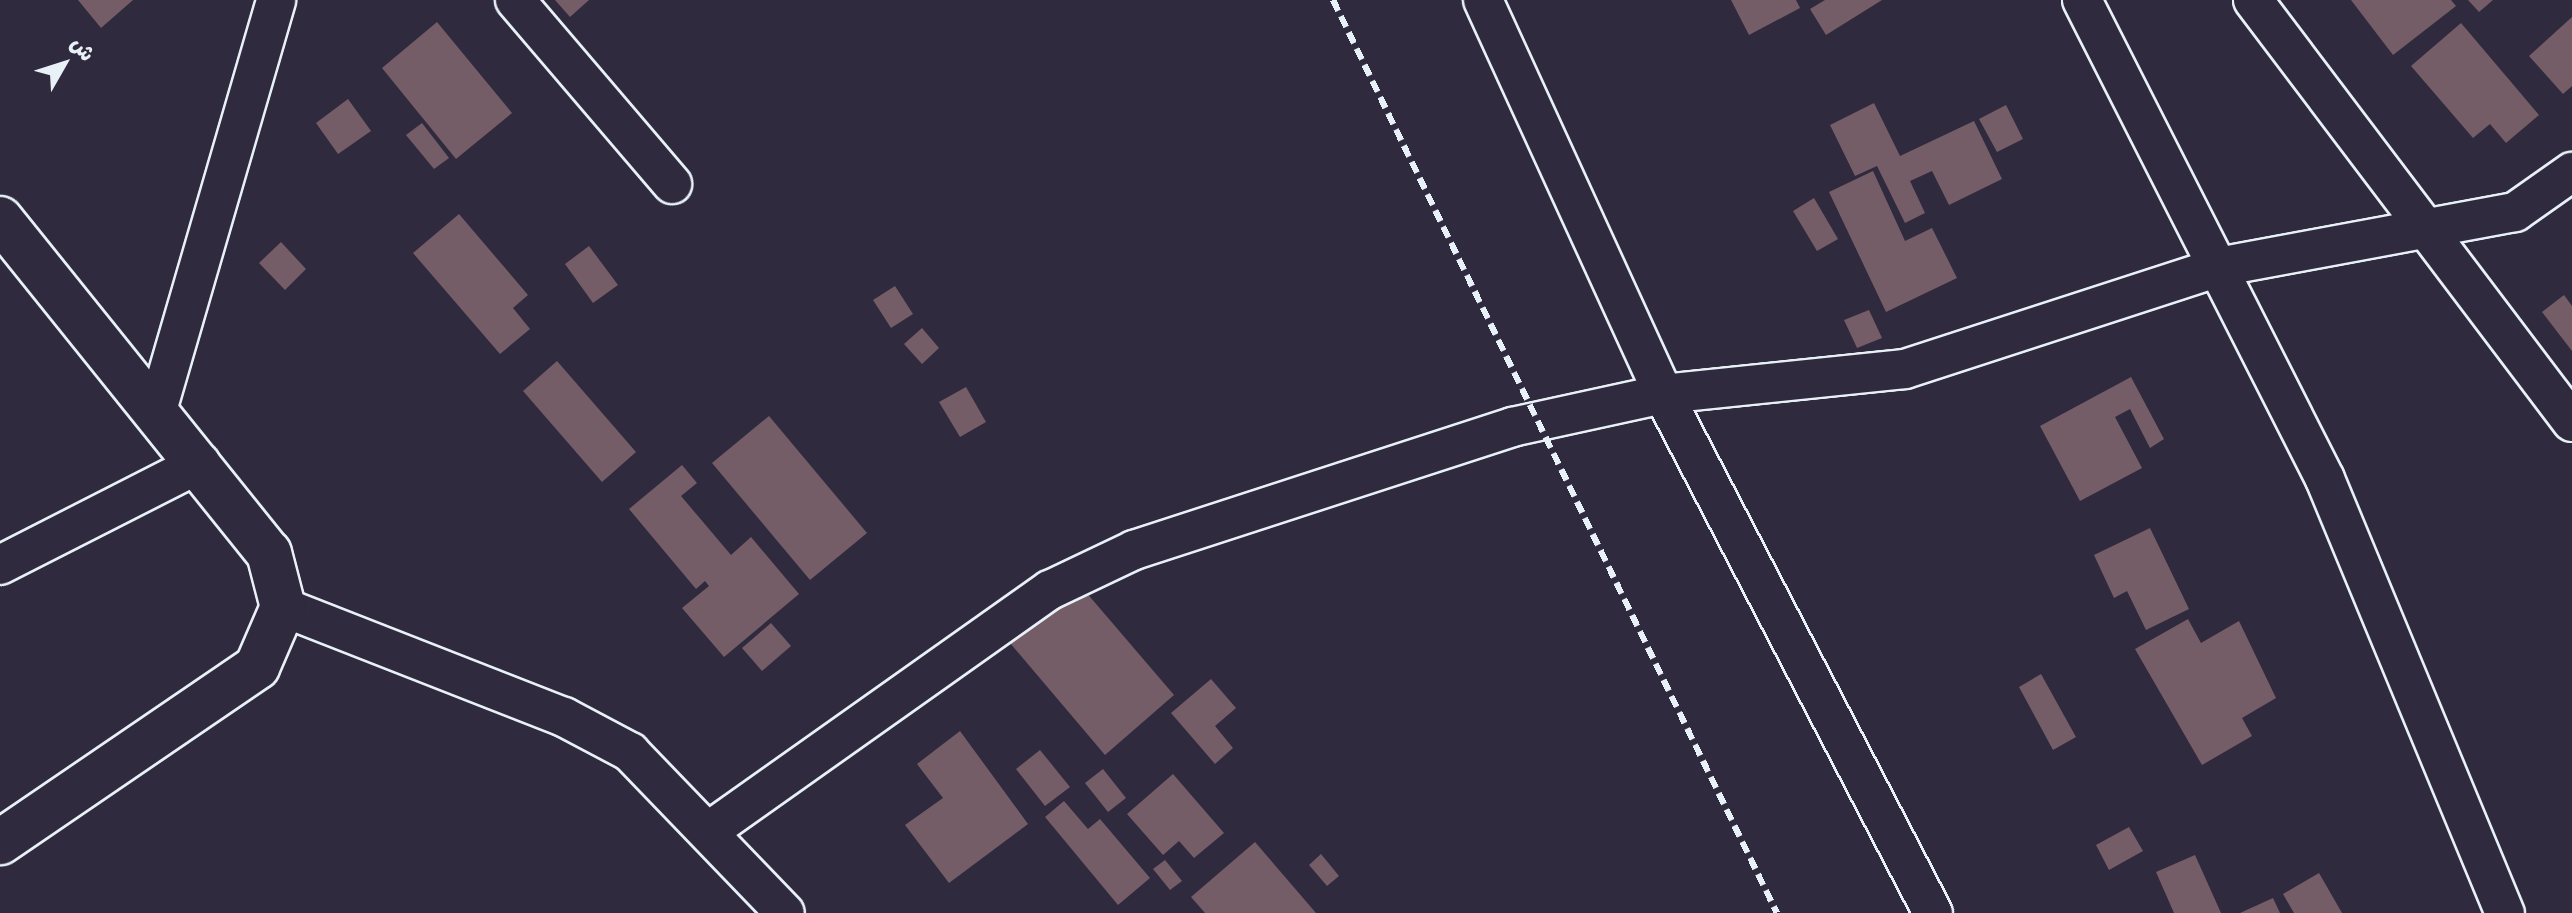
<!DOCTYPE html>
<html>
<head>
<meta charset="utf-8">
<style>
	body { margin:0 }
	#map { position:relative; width:2572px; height:913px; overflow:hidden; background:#2f2a3d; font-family:"Comic Neue","Playpen Sans Arabic",sans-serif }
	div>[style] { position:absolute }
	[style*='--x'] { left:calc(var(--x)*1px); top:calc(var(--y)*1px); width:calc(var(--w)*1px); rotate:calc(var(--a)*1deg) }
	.building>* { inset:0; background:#755d67 }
	.roads { filter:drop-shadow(2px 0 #e8f1f8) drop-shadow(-2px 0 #e8f1f8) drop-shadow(0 2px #e8f1f8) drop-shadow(0 -2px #e8f1f8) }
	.street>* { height:38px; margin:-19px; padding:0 19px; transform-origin:19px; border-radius:19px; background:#2f2a3d }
	.secondary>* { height:44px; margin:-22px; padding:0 22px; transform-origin:22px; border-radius:22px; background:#2f2a3d }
	.rail>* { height:6px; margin-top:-3px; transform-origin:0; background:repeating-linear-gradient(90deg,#e8f1f8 0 12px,transparent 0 18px) }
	span { translate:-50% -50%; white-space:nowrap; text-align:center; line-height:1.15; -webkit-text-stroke:7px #2f2a3d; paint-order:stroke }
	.north { position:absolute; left:24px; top:24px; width:80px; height:80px; -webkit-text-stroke:6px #2f2a3d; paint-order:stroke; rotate:51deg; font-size:22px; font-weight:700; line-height:32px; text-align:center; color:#e8f1f8 }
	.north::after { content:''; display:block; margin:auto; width:28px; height:36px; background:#e8f1f8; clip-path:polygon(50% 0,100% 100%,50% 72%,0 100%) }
</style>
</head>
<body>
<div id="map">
	<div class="building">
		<i style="clip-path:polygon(78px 0,133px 0,101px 28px)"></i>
		<i style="clip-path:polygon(555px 0,589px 0,570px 17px)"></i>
		<i style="clip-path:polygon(1731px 0,1796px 0,1800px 8px,1749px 35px)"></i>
		<i style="clip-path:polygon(1825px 0,1882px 0,1826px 35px,1810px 9px)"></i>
		<i style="clip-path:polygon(2351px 0,2451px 0,2456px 6px,2393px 55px)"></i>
		<i style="clip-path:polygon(2468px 0,2493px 0,2479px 12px)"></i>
		<i style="clip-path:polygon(2572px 17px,2572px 86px,2563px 94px,2529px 56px)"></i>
		<i style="clip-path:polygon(437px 22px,512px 113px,456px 159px,382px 68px)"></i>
		<i style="clip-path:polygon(2461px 23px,2539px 115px,2506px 143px,2490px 124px,2473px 138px,2411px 66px)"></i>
		<i style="clip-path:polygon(348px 99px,371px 131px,338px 154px,316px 123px)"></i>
		<i style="clip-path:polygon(1874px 103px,1900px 156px,1974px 121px,2002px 179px,1949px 205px,1932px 171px,1910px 181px,1925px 213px,1905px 223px,1877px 166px,1855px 176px,1830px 125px)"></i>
		<i style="clip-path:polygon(2006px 105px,2023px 139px,1997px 152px,1979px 119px)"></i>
		<i style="clip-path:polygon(422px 123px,449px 158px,434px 169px,406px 135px)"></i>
		<i style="clip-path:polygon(1873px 171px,1905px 241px,1932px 228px,1957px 278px,1886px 312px,1829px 192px)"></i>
		<i style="clip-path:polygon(1814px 198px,1838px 239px,1817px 251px,1793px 211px)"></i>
		<i style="clip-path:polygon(459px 214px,528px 295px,513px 308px,530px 329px,500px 354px,413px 253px)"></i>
		<i style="clip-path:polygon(281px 242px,306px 269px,285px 290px,259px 263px)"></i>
		<i style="clip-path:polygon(589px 246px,618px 285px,593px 303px,565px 264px)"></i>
		<i style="clip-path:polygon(895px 286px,913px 314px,891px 328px,873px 300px)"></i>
		<i style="clip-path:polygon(2564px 295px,2572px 306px,2572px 351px,2542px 312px)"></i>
		<i style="clip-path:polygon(1869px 310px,1882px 338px,1857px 348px,1844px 320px)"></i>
		<i style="clip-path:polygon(922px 328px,939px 348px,922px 364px,904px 344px)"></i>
		<i style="clip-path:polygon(557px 361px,636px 452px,602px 482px,523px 391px)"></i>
		<i style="clip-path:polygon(2131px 377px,2164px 439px,2150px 448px,2130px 409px,2115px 417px,2142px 468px,2080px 501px,2040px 426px)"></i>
		<i style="clip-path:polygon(966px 387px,986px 422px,960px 437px,939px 402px)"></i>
		<i style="clip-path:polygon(769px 416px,867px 533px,810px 580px,712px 463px)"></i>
		<i style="clip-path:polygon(682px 465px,697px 483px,681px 496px,731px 555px,751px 537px,799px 594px,724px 657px,682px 608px,709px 586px,705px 581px,696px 589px,629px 509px)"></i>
		<i style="clip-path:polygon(2150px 528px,2189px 609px,2146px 630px,2127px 591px,2114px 598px,2094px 555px)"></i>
		<i style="clip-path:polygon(1079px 584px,1174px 695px,1105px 755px,1010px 643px)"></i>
		<i style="clip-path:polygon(2188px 619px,2201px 643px,2239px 621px,2276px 698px,2242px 718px,2252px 736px,2202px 765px,2135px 649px)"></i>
		<i style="clip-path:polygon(771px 623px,791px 646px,762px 671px,742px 648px)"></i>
		<i style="clip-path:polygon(2041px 674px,2076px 737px,2053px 750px,2019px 687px)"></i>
		<i style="clip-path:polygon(1211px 679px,1236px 708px,1215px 726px,1233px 748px,1215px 764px,1171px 713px)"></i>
		<i style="clip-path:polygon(960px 731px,1028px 824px,949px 883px,905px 825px,943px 798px,917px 764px)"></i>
		<i style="clip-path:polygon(1040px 750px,1070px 787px,1045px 806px,1016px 769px)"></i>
		<i style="clip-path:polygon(1103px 769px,1126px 798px,1108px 812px,1085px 783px)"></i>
		<i style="clip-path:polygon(1173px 774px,1224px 833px,1194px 858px,1179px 841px,1163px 855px,1127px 814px)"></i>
		<i style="clip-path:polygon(1064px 801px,1088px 829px,1100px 819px,1150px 878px,1118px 905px,1045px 817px)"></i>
		<i style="clip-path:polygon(2129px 827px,2143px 851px,2109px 870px,2096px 845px)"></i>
		<i style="clip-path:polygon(1255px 842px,1316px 913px,1205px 913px,1191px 897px)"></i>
		<i style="clip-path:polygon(1321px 854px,1339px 876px,1327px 886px,1309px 865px)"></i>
		<i style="clip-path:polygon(2195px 855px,2221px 913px,2174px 913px,2156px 872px)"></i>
		<i style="clip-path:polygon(1165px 860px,1182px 881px,1170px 890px,1153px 869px)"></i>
		<i style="clip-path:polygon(2319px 873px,2342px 913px,2294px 913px,2283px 894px)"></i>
		<i style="clip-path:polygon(2273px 898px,2280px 913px,2240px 913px)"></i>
	</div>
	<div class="roads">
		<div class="street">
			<i style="--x:515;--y:0;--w:242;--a:49.5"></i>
			<i style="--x:1483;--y:0;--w:433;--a:65.4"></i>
			<i style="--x:1663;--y:394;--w:585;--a:62.52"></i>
			<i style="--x:2082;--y:0;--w:537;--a:63.1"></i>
			<i style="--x:2325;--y:479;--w:470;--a:67.5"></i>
			<i style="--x:2253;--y:0;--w:529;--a:52.91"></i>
			<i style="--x:158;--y:407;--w:424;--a:-73.8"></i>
			<i style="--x:0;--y:565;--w:225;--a:-27"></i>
			<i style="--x:283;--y:607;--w:302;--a:21.4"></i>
			<i style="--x:564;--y:717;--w:75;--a:27.9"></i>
			<i style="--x:630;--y:752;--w:223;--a:46.1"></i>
			<i style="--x:712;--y:829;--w:414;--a:-35.3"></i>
			<i style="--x:1050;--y:590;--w:93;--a:-25.5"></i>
			<i style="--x:1134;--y:550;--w:398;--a:-18"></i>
			<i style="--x:1512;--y:427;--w:155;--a:-12.3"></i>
			<i style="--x:1663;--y:394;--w:243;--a:-5.9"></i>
			<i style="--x:1905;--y:369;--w:329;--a:-18"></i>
			<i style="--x:2218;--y:267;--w:302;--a:-10.5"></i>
			<i style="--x:2515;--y:212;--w:70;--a:-35.1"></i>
		</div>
		<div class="secondary">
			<i style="--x:0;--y:219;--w:429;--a:51.2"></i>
			<i style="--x:269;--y:553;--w:56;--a:75.5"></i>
			<i style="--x:283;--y:607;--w:65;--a:113.4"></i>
			<i style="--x:257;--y:667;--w:311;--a:145.7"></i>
		</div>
	</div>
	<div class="rail">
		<i style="--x:1333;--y:0;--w:1015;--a:64.07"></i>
	</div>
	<div class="north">ش</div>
</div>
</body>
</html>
